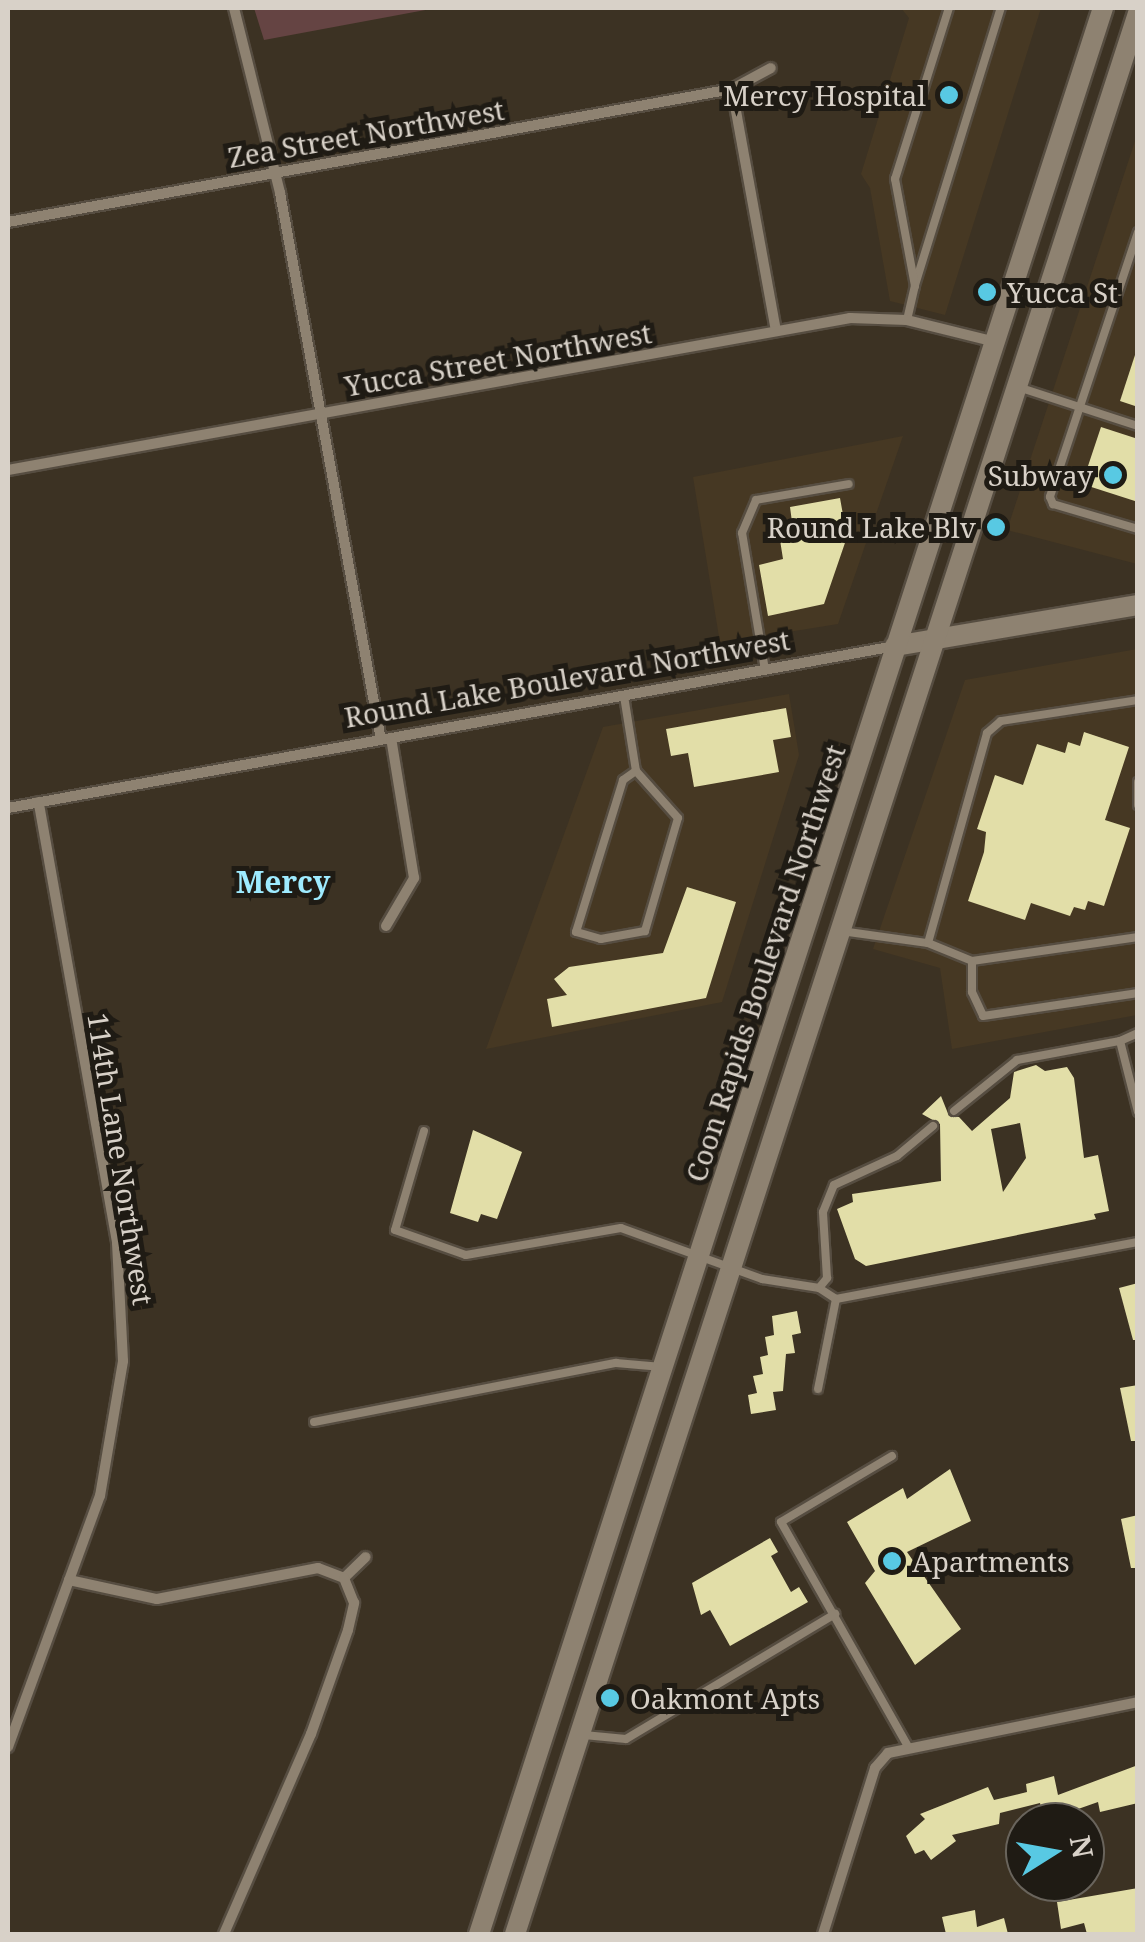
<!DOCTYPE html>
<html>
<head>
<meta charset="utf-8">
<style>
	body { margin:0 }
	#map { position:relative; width:1145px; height:1942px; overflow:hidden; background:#3c3223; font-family:"Noto Serif",serif }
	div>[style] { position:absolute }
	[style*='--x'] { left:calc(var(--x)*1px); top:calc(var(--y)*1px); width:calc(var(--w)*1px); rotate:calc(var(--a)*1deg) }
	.built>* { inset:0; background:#463823 }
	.green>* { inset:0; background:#654443 }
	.building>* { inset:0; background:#e2dea8 }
	.roads { filter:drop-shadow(2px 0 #564d41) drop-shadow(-2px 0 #564d41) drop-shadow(0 2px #564d41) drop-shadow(0 -2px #564d41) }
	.service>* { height:8px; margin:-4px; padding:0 4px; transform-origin:4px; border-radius:4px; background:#8e8271 }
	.minor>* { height:10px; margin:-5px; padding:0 5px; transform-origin:5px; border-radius:5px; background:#8e8271 }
	.secondary>* { height:20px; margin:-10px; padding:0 10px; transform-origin:10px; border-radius:10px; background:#8e8271 }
	.dots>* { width:28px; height:28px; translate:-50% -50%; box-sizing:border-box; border:5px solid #1f1b14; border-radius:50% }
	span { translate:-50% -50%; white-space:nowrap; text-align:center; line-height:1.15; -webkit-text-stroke:10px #1f1b14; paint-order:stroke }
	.poi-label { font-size:28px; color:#d8d1c8 }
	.right { translate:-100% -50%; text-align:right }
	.left { translate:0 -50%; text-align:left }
	.street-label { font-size:28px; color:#d8d1c8 }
	.neighbourhood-label { font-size:30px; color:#9eebff; font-weight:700 }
	.frame { position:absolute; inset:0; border:10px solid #d8d1c8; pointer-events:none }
	.north { position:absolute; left:1005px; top:1802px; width:100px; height:100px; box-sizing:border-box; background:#1f1b14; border:2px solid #69645c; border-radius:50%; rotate:79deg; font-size:28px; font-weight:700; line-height:40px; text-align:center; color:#d8d1c8 }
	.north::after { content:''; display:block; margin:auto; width:35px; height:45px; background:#58c9e3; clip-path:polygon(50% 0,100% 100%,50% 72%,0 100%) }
</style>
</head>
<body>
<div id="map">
	<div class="built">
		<i style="clip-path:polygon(901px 8px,1041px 8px,945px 315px,890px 301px,870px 188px,861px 174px,909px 18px)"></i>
		<i style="clip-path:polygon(1137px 135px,1137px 564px,1007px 530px)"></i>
		<i style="clip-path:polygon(903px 436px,838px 624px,720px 643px,693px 477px)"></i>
		<i style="clip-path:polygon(1137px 649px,1137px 1015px,952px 1049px,940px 968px,873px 949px,965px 680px)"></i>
		<i style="clip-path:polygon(789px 694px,799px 755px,722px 1002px,486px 1049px,603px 727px)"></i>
	</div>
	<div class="green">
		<i style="clip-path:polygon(254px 8px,436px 8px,264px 40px)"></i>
	</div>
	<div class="building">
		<i style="clip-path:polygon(1135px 355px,1138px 356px,1138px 407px,1120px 401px)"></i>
		<i style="clip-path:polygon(1101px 427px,1138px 439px,1138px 502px,1082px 484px)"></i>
		<i style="clip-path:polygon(840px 498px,847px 537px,824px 604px,768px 616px,759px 565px,783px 559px,780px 540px,794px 537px,790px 507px)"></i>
		<i style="clip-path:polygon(786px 708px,791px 737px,773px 740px,779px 772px,694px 787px,688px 753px,671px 756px,666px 729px)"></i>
		<i style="clip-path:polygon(1084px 732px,1129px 747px,1105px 820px,1130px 828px,1104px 906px,1088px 901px,1085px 910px,1074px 907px,1070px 916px,1031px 903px,1025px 920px,968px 901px,984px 852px,986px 832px,977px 829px,995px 775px,1023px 785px,1037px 744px,1065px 753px,1068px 742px,1080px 746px)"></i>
		<i style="clip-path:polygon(687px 887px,736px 902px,706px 998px,552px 1027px,547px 999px,567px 995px,554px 979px,569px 967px,663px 953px)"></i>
		<i style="clip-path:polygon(evenodd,1036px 1065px,1045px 1071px,1067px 1067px,1074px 1078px,1084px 1158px,1098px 1155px,1109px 1211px,1094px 1214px,1096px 1219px,866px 1266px,855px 1259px,837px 1209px,853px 1202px,852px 1194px,941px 1181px,940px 1124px,922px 1114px,941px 1096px,949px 1116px,959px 1117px,972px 1131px,1010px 1098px,1014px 1072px,1036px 1065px,1020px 1123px,1026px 1158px,1003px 1192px,991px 1129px,1020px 1123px)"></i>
		<i style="clip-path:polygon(473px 1130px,522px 1152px,497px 1219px,481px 1214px,478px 1222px,450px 1213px)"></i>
		<i style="clip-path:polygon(1138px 1283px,1138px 1340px,1133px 1340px,1119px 1288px)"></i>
		<i style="clip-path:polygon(797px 1311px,801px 1333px,792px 1335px,795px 1353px,786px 1354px,783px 1391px,773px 1392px,776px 1410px,751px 1414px,748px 1395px,757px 1393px,753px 1376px,763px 1374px,760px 1357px,768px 1355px,765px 1337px,774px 1335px,772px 1316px)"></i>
		<i style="clip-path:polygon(1138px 1385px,1138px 1441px,1131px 1441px,1120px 1388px)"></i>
		<i style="clip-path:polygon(950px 1469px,971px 1521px,907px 1552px,961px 1629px,915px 1665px,865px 1583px,875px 1571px,847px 1522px,903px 1488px,907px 1499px)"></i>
		<i style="clip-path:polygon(1138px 1515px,1138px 1568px,1131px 1568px,1121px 1519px)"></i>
		<i style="clip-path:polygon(770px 1538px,778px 1552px,771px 1556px,791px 1592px,799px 1587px,808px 1602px,730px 1646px,710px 1610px,701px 1615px,692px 1583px)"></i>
		<i style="clip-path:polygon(1138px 1765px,1138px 1803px,1100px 1812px,1098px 1802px,1044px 1821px,1040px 1803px,1000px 1813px,999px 1824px,952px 1835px,956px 1841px,931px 1860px,924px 1850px,915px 1854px,906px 1836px,925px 1819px,920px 1814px,988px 1787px,994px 1800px,1027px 1792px,1026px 1784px,1054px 1776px,1058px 1795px)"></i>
		<i style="clip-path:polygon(1138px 1888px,1138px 1932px,1087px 1934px,1084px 1923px,1061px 1929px,1057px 1902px)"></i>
		<i style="clip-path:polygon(975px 1910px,977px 1927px,1004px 1918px,1008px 1934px,946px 1934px,942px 1917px)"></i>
	</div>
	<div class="roads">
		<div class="service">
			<i style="--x:1138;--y:232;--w:279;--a:108.4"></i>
			<i style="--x:1050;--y:497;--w:8;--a:67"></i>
			<i style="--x:1053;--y:504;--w:89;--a:16.4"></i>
			<i style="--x:915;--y:285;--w:290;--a:-72.8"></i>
			<i style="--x:907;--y:320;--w:35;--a:-77"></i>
			<i style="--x:915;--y:286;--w:109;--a:-100.6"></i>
			<i style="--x:895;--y:179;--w:179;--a:-72.5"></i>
			<i style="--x:1018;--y:387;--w:126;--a:18"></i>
			<i style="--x:765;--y:670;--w:139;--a:-99.5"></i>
			<i style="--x:742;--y:533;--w:36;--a:-67"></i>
			<i style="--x:756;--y:500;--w:94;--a:-9.8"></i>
			<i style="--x:624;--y:696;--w:76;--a:80.9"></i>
			<i style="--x:636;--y:771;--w:63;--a:48.2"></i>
			<i style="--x:678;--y:818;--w:118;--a:106.3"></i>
			<i style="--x:645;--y:931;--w:45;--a:169.7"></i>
			<i style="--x:601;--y:939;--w:26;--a:-164"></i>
			<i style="--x:576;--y:932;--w:159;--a:-72.8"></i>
			<i style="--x:623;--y:780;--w:16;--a:-35"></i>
			<i style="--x:1138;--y:782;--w:23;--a:90"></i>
			<i style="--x:841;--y:931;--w:88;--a:7.9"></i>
			<i style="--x:928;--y:943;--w:48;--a:22.2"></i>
			<i style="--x:972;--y:961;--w:168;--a:-8.2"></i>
			<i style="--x:928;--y:943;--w:218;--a:-74.3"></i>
			<i style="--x:987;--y:733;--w:18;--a:-41"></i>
			<i style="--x:1001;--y:721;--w:139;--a:-8.7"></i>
			<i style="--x:972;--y:961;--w:31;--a:90"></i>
			<i style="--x:972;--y:992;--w:26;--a:65"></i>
			<i style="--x:983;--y:1016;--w:157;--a:-8.4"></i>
			<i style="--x:1138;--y:1033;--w:20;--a:156"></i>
			<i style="--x:1120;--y:1041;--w:73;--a:75.8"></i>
			<i style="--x:954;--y:1111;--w:81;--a:-39"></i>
			<i style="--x:1017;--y:1060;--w:105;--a:-10.5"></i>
			<i style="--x:424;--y:1131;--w:103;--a:106.3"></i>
			<i style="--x:395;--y:1230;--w:75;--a:19.4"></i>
			<i style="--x:466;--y:1255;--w:157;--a:-9.9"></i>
			<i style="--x:621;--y:1228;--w:150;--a:19.9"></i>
			<i style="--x:762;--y:1279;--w:58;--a:9"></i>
			<i style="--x:819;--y:1288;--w:13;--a:-51"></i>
			<i style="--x:827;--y:1278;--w:66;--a:-93.5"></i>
			<i style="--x:823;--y:1212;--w:29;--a:-68"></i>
			<i style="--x:834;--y:1185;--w:69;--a:-24.7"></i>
			<i style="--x:897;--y:1156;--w:47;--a:-39.8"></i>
			<i style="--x:819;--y:1288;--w:20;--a:33"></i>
			<i style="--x:836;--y:1299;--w:307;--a:-10.7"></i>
			<i style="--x:818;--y:1389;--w:92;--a:-78.7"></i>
			<i style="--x:314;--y:1422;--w:308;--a:-11.1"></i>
			<i style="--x:616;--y:1363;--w:46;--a:5"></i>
			<i style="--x:892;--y:1456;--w:129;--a:149.3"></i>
			<i style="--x:781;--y:1522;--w:256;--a:60.5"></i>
			<i style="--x:584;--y:1735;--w:42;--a:5.4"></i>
			<i style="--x:626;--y:1739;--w:244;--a:-30.9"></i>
		</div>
		<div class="minor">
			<i style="--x:234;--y:8;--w:191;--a:76"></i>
			<i style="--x:280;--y:193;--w:556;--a:79.54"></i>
			<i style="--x:732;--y:89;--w:245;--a:79.7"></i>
			<i style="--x:8;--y:222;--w:736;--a:-10.41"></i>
			<i style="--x:732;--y:89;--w:44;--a:-28.3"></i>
			<i style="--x:8;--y:470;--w:856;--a:-10.23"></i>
			<i style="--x:850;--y:318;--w:57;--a:2"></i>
			<i style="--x:907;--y:320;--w:91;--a:14"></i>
			<i style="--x:8;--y:808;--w:902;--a:-10.35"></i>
			<i style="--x:386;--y:926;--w:56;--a:-59.7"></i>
			<i style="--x:414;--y:878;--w:142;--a:-99.3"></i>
			<i style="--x:344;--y:1578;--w:30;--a:-44"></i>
			<i style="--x:69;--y:1580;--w:90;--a:12.2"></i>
			<i style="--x:157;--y:1599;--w:164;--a:-10.9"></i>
			<i style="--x:318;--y:1568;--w:28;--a:21"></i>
			<i style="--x:8;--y:1747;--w:267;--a:-69.9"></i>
			<i style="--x:100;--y:1496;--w:137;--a:-80.3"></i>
			<i style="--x:123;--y:1361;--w:119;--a:-92.9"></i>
			<i style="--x:117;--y:1242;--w:447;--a:-100.1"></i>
			<i style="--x:224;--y:1934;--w:218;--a:-66.5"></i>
			<i style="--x:311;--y:1734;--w:110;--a:-70.4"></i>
			<i style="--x:348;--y:1630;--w:28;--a:-77"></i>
			<i style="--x:354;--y:1603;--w:27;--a:-112"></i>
			<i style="--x:823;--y:1934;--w:174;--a:-72.6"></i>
			<i style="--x:875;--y:1768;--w:20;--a:-49"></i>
			<i style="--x:888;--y:1753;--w:255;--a:-11.5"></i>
		</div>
		<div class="secondary">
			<i style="--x:895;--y:646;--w:246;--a:-9.6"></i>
			<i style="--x:479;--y:1934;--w:2025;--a:-72.05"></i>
			<i style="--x:515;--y:1934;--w:2019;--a:-72.03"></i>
		</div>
	</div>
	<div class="dots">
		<i style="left:949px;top:95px;background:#58c9e3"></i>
		<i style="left:987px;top:292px;background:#58c9e3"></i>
		<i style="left:1113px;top:475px;background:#58c9e3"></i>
		<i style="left:996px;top:527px;background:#58c9e3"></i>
		<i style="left:892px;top:1561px;background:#58c9e3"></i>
		<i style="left:610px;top:1698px;background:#58c9e3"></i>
	</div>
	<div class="poi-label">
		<span class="right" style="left:926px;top:95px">Mercy Hospital</span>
		<span class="left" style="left:1007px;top:292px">Yucca St</span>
		<span class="right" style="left:1093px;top:475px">Subway</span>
		<span class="right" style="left:976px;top:527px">Round Lake Blv</span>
		<span class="left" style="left:912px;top:1561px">Apartments</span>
		<span class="left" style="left:630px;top:1698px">Oakmont Apts</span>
	</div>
	<div class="street-label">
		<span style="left:366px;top:133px;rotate:-10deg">Zea Street Northwest</span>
		<span style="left:498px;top:359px;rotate:-10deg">Yucca Street Northwest</span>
		<span style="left:567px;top:678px;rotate:-10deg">Round Lake Boulevard Northwest</span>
		<span style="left:765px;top:963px;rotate:-72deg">Coon Rapids Boulevard Northwest</span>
		<span style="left:121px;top:1159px;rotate:81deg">114th Lane Northwest</span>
	</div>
	<div class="neighbourhood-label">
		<span style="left:283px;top:882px">Mercy</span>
	</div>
	<div class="frame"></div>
	<div class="north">N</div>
</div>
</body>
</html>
